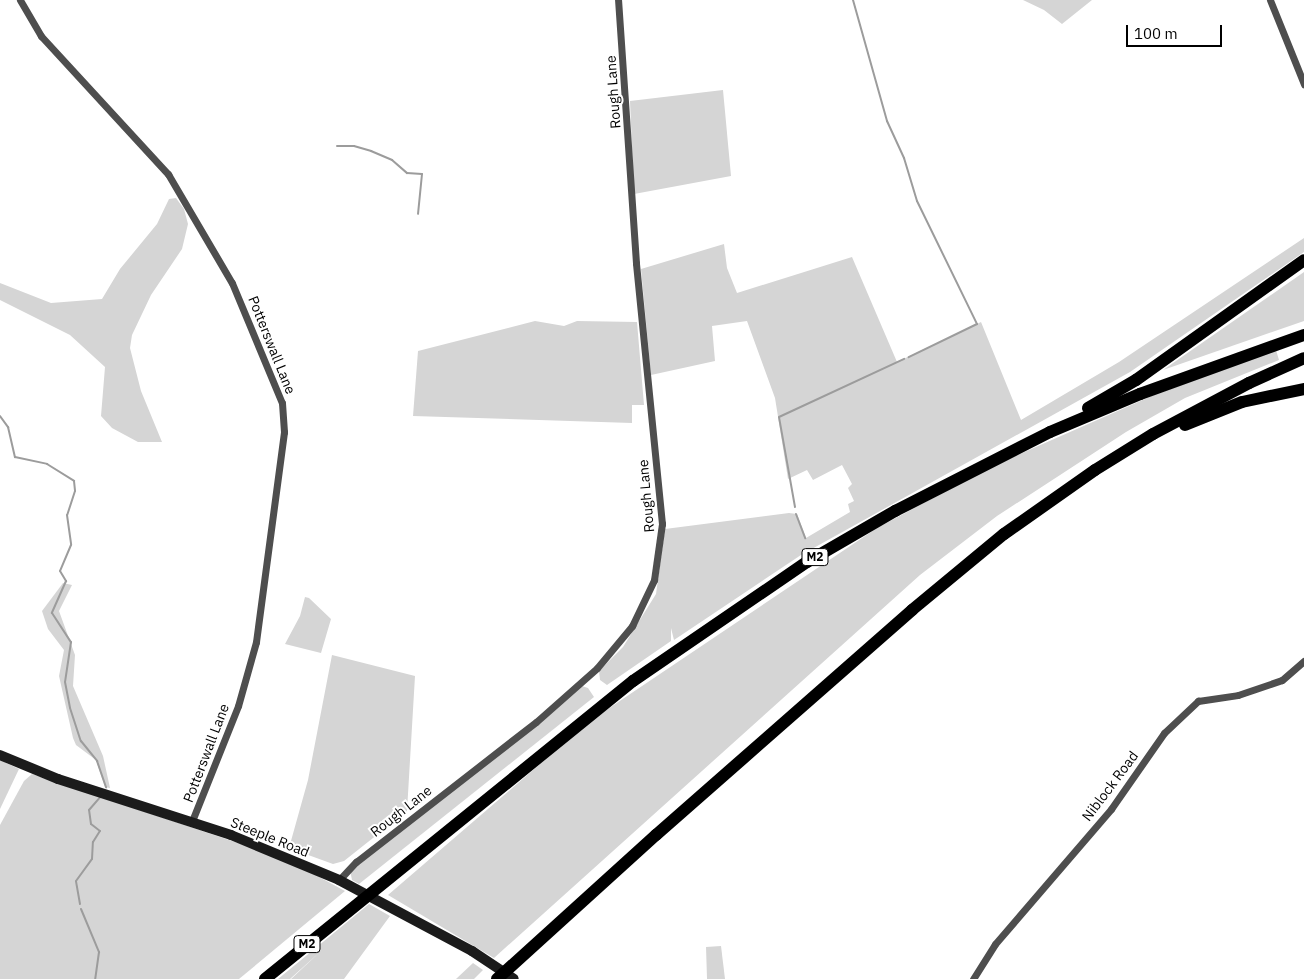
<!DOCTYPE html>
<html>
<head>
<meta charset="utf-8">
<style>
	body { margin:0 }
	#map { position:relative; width:1304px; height:979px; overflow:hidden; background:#fff; font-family:"IBM Plex Sans",sans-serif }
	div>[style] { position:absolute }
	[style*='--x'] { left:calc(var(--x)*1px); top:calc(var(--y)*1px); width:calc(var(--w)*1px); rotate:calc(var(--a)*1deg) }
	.green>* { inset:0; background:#d5d5d5 }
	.stream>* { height:2px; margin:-1px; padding:0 1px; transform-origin:1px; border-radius:1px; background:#9c9c9c }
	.street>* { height:7px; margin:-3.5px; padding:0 3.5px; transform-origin:3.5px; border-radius:3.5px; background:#4e4e4e }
	.secondary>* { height:10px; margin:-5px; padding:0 5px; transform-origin:5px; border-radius:5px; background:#1b1b1b }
	.highway>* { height:12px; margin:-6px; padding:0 6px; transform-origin:6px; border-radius:6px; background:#000 }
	span { translate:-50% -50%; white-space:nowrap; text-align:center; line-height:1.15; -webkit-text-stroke:4px #fff; paint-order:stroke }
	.shield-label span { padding:1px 4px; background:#fff; border:1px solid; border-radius:4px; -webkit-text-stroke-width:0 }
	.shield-label { font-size:12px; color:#000; font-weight:700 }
	.street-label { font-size:14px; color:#000 }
	.scale { position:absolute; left:1126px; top:25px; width:96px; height:22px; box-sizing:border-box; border:2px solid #000; border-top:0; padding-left:6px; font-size:15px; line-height:18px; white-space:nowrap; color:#000; -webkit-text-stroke:4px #fff; paint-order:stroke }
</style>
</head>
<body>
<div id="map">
	<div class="green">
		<i style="clip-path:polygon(1023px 0,1092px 0,1062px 24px,1044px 10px)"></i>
		<i style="clip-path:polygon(723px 90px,731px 176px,634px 194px,630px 101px)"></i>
		<i style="clip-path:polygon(176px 198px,184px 209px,188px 224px,182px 249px,151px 295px,132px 335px,130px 348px,141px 391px,162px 442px,138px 442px,112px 428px,101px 416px,105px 367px,70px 335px,0 300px,0 283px,51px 303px,102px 299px,120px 269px,157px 224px,169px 199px)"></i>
		<i style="clip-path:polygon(1304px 238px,1304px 252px,1130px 372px,801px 555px,674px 640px,671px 628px,671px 641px,607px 685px,600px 680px,599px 671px,623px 647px,656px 594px,665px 529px,789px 513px,797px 514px,806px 538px,850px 512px,848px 504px,854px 501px,848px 488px,852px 484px,842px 465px,813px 480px,807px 470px,788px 479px,775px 398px,747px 321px,712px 326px,715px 361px,651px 375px,641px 269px,724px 244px,727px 268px,737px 293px,852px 257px,897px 362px,981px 322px,1021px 420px,1119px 362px)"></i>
		<i style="clip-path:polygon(1304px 272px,1304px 321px,1163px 370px)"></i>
		<i style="clip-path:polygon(535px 321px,564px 326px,577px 321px,637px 322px,644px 405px,632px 405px,632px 423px,413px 416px,418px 351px)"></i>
		<i style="clip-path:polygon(1276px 350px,1279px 360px,1185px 398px,1126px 432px,997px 516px,920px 575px,494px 958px,388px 895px,590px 721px,877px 528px,995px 465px,1154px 395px)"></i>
		<i style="clip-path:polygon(63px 583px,72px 585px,59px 611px,75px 655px,73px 686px,103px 756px,110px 788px,105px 787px,96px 760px,76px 745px,73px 738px,59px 676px,64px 650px,48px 629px,42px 611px)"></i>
		<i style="clip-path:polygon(305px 597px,309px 598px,331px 619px,321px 653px,285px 644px,300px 616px)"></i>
		<i style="clip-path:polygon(332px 655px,415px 676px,407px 811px,344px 861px,333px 864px,289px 848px,308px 780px)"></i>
		<i style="clip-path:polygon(582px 686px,588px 688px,594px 697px,359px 884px,352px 880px,350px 870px)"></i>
		<i style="clip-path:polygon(0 760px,19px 769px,0 809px)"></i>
		<i style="clip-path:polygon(32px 774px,286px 859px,345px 891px,239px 979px,0 979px,0 825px,24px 781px)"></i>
		<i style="clip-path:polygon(369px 904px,390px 916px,344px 979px,291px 979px,321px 951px,290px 979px,278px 979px)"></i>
		<i style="clip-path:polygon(721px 946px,725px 979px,707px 979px,706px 947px)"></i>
		<i style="clip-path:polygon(473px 963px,483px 970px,474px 979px,456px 979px)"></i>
	</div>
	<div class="stream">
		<i style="--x:853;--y:0;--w:126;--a:74.3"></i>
		<i style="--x:887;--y:121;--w:41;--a:65.3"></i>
		<i style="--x:904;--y:158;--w:45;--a:73.2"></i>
		<i style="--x:917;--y:201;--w:137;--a:64"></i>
		<i style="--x:977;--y:324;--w:76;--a:154.1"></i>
		<i style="--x:337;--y:146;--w:17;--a:0"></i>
		<i style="--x:354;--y:146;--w:18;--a:16"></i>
		<i style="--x:371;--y:151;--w:23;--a:23"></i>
		<i style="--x:392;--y:160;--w:20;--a:41"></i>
		<i style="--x:407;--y:173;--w:15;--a:4"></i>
		<i style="--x:422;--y:174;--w:40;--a:95.7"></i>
		<i style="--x:0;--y:416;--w:14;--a:54"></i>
		<i style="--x:8;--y:427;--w:31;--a:77"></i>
		<i style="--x:15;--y:457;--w:33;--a:12"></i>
		<i style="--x:47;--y:464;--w:32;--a:32"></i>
		<i style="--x:74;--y:481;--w:10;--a:84"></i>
		<i style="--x:75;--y:491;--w:25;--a:108"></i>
		<i style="--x:67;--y:515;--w:30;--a:82"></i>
		<i style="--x:71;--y:545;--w:28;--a:113"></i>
		<i style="--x:60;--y:571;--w:12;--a:59"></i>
		<i style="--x:66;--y:581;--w:35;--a:114"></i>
		<i style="--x:52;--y:613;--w:35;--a:57"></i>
		<i style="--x:71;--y:642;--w:40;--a:98.5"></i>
		<i style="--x:65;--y:682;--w:26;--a:79"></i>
		<i style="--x:70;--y:708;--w:35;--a:72"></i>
		<i style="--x:81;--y:741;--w:26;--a:51"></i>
		<i style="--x:97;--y:761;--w:28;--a:71"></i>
		<i style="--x:795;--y:507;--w:91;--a:-100.1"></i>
		<i style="--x:779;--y:417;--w:138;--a:-24.9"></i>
		<i style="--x:796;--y:514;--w:26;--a:69"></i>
		<i style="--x:80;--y:904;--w:23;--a:-100"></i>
		<i style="--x:76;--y:881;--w:27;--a:-54"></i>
		<i style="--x:92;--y:859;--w:17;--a:-87"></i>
		<i style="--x:93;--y:842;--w:13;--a:-58"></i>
		<i style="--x:100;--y:831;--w:11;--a:-142"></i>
		<i style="--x:91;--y:824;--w:14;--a:-98"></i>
		<i style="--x:89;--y:810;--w:18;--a:-49"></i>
		<i style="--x:81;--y:909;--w:47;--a:67.3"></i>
		<i style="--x:99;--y:952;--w:27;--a:98"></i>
	</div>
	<div class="street">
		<i style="--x:20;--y:0;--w:42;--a:59.7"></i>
		<i style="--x:41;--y:36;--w:188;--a:47.4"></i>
		<i style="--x:168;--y:174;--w:126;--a:59.6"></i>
		<i style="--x:232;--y:283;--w:130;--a:67.4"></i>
		<i style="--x:282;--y:403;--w:29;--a:86"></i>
		<i style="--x:284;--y:432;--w:212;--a:97.6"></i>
		<i style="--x:256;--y:642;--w:66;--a:105.7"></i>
		<i style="--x:238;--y:706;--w:124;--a:111.8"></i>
		<i style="--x:1270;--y:0;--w:91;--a:68"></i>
		<i style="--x:339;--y:880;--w:25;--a:-47"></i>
		<i style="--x:356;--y:862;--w:228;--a:-37.9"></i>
		<i style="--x:536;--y:722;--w:81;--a:-41.5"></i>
		<i style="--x:597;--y:668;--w:55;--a:-50.2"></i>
		<i style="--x:632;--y:626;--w:51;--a:-64.4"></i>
		<i style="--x:654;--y:580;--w:57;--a:-81.9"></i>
		<i style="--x:662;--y:524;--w:262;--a:-95.7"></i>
		<i style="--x:636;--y:263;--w:264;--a:-93.9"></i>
		<i style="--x:973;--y:979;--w:41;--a:-57.8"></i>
		<i style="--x:995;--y:944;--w:178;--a:-49.3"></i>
		<i style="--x:1111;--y:809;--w:93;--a:-55.1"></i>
		<i style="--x:1164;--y:733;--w:47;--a:-43.3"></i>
		<i style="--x:1198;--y:701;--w:40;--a:-8.5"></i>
		<i style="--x:1238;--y:695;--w:46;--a:-18.8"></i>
		<i style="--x:1282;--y:680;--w:29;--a:-41"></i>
	</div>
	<div class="secondary">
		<i style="--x:0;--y:755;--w:63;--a:22.5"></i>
		<i style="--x:58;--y:779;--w:182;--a:17.9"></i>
		<i style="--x:231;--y:835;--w:117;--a:22.6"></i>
		<i style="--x:339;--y:880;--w:151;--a:28.1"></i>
		<i style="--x:472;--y:951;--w:50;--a:33.7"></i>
	</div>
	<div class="highway">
		<i style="--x:1088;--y:408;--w:56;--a:-30.3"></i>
		<i style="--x:1136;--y:380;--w:206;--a:-35.5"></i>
		<i style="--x:1185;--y:425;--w:61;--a:-22"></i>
		<i style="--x:1242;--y:402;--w:63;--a:-11.8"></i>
		<i style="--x:265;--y:979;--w:474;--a:-39"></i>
		<i style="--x:633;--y:681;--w:211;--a:-34.4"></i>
		<i style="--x:807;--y:562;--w:102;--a:-30.1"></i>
		<i style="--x:895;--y:511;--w:174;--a:-27"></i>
		<i style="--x:1050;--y:432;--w:98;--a:-22.9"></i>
		<i style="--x:1140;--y:394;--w:174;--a:-19.8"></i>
		<i style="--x:497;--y:979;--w:215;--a:-42.2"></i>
		<i style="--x:656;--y:835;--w:341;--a:-41.3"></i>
		<i style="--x:912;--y:610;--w:119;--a:-39.6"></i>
		<i style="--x:1004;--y:534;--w:111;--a:-35.1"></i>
		<i style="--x:1095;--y:470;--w:68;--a:-31.8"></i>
		<i style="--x:1153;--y:434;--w:109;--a:-28"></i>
		<i style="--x:1249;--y:383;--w:60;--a:-24.4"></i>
	</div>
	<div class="shield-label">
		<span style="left:815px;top:557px">M2</span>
		<span style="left:307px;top:944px">M2</span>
	</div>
	<div class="street-label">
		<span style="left:613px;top:92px;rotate:-94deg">Rough Lane</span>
		<span style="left:272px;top:345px;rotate:68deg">Potterswall Lane</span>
		<span style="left:646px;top:496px;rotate:-95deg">Rough Lane</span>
		<span style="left:206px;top:753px;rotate:-69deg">Potterswall Lane</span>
		<span style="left:1110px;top:786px;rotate:-53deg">Niblock Road</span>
		<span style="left:401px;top:811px;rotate:-38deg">Rough Lane</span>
		<span style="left:270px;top:837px;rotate:22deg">Steeple Road</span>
	</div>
	<div class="scale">100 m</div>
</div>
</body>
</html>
